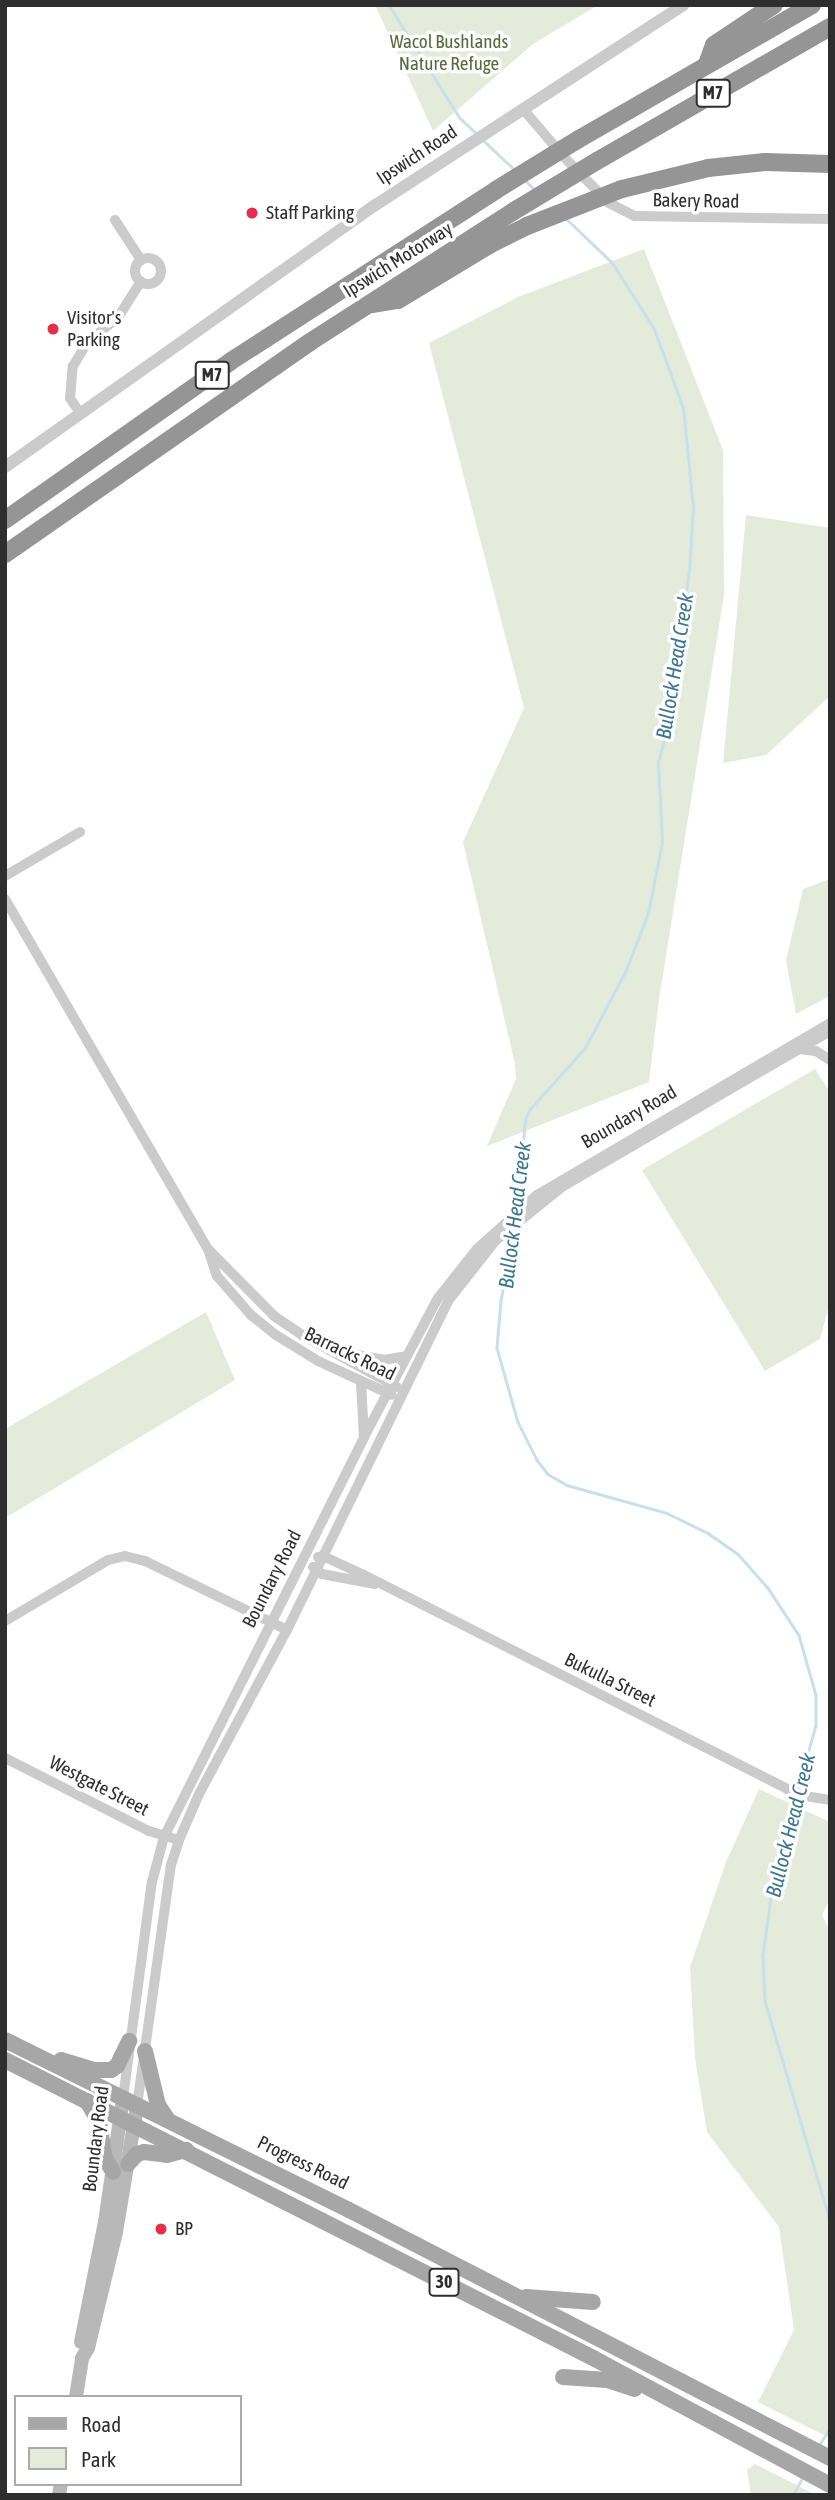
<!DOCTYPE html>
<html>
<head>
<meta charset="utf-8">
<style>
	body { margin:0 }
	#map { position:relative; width:835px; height:2500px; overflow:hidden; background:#fff; font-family:"Asap Condensed",sans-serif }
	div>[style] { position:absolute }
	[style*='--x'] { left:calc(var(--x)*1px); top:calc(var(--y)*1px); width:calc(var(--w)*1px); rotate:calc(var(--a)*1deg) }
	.green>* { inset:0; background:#e5ebdb }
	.stream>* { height:2.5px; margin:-1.25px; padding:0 1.25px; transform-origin:1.25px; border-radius:1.25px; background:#c7e0ec }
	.minor>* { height:10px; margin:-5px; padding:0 5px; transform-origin:5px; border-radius:5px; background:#cbcbcb }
	.minor>.ring { margin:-5px; padding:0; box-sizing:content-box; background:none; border:10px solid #cbcbcb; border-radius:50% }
	.tertiary>* { height:12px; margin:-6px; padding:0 6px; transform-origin:6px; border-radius:6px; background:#cbcbcb }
	.secondary>* { height:14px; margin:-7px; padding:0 7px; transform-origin:7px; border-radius:7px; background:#b8b8b8 }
	.primary>* { height:16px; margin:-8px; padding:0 8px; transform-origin:8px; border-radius:8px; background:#a6a6a6 }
	.motorway>* { height:18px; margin:-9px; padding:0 9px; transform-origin:9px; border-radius:9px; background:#959595 }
	.motorway-bridge>* { height:18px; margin:-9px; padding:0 9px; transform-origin:9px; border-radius:9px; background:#959595 }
	.dots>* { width:19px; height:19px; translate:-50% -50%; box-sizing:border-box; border:4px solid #fff; border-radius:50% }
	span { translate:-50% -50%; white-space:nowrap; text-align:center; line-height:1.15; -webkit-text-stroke:7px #fff; paint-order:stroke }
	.shield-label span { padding:2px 5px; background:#fff; border:2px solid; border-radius:5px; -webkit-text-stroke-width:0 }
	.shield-label { font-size:18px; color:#2e2e2e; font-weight:700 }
	.park-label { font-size:19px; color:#546a3b }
	.street-label { font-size:19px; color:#2e2e2e }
	.poi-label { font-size:19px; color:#2e2e2e }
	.left { translate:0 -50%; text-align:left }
	.water-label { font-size:21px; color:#3b7690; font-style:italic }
	.frame { position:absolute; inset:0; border:7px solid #2e2e2e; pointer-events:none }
	.legend { position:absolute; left:14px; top:2395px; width:228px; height:91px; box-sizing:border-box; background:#fff; border:2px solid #ababab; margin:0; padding:9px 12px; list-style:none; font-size:21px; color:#2e2e2e }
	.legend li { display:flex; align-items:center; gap:14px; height:35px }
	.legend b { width:35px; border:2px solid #ababab }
</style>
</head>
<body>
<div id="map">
	<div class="green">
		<i style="clip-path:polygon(375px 5px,594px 5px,595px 7px,533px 44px,433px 131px)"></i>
		<i style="clip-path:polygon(644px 249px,723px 450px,724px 595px,659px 999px,649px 1082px,487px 1146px,516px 1079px,515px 1064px,463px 842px,524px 708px,429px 343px,518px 297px)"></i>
		<i style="clip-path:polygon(746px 515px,830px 528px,830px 696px,766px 755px,723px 763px)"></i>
		<i style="clip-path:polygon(830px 879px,830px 996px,796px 1014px,786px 960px,803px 889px)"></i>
		<i style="clip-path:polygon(815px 1069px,830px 1092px,830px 1302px,820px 1339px,765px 1371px,642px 1170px)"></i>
		<i style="clip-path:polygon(206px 1312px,235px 1380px,5px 1518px,5px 1429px)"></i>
		<i style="clip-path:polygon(759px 1789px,830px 1822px,830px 1899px,822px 1915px,830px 1931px,830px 2438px,758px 2402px,794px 2330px,779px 2227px,707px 2132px,695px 2058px,690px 1967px,726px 1862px)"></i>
		<i style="clip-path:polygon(755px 2464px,816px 2495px,751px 2495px,747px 2470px)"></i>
	</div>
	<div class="stream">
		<i style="--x:389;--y:5;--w:133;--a:57.9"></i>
		<i style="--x:460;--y:118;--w:25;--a:43"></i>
		<i style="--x:483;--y:140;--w:45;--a:43.2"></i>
		<i style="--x:526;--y:181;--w:14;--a:45"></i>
		<i style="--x:517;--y:1208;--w:88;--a:-84.8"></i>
		<i style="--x:525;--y:1120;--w:12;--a:-66"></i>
		<i style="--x:530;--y:1109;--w:82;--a:-48"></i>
		<i style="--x:585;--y:1048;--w:88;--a:-62.3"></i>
		<i style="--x:626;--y:970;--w:61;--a:-68.9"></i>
		<i style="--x:648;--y:913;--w:72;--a:-78.8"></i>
		<i style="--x:662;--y:842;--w:80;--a:-92.9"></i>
		<i style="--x:658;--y:762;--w:23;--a:-75"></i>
		<i style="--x:664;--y:740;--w:171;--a:-81.6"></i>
		<i style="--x:689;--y:571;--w:63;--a:-86.4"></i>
		<i style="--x:693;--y:508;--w:100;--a:-95.7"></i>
		<i style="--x:683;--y:408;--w:84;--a:-110.2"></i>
		<i style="--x:654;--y:329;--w:78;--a:-122.5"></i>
		<i style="--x:612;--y:263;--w:64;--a:-136.3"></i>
		<i style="--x:514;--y:1229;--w:73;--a:100.2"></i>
		<i style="--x:501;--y:1301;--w:47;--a:94.9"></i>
		<i style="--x:497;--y:1348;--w:77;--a:74.2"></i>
		<i style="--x:518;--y:1422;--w:42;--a:63.4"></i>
		<i style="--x:537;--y:1460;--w:18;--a:52"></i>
		<i style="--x:548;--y:1474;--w:22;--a:30"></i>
		<i style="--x:567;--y:1485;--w:104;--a:15.6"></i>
		<i style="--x:667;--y:1513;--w:46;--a:26"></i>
		<i style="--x:708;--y:1533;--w:37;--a:35"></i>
		<i style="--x:738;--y:1554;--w:45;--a:48.6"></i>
		<i style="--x:768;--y:1588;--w:56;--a:56.6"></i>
		<i style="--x:799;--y:1635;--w:62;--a:74.2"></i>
		<i style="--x:816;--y:1695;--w:30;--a:90"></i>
		<i style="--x:816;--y:1725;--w:157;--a:105.5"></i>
		<i style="--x:774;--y:1876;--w:80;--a:97.9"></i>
		<i style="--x:763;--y:1955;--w:46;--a:87.5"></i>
		<i style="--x:765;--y:2001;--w:229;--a:73.5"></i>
		<i style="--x:819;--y:2445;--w:20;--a:-57"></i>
		<i style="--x:793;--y:2495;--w:21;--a:-62"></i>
	</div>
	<div class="minor">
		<i style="--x:523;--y:109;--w:63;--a:49.5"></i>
		<i style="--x:564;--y:157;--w:64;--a:45.6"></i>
		<i style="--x:609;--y:203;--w:29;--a:27"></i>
		<i style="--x:635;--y:216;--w:195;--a:0.9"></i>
		<i style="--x:115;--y:220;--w:48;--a:57"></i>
		<i class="ring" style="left:135px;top:258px;width:16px;height:16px"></i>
		<i style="--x:80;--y:413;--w:18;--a:-124"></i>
		<i style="--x:70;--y:398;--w:32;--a:-85"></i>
		<i style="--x:73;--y:366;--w:26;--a:-59"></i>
		<i style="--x:86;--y:344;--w:43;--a:-40.3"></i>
		<i style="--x:119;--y:316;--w:41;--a:-57.8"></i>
		<i style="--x:5;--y:876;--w:87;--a:-30.4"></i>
		<i style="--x:5;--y:899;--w:405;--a:59.9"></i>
		<i style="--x:208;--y:1249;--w:28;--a:72"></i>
		<i style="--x:217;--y:1276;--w:52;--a:48.9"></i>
		<i style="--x:251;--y:1315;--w:32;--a:39"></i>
		<i style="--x:276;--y:1335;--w:49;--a:31.8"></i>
		<i style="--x:318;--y:1361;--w:81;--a:24.7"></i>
		<i style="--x:799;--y:1049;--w:17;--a:7"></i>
		<i style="--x:816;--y:1051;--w:17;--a:33"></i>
		<i style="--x:210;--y:1251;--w:91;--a:45.4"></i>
		<i style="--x:274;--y:1316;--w:34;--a:34"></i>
		<i style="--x:302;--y:1335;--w:108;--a:28.7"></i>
		<i style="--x:350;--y:1359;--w:8;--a:-30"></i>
		<i style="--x:357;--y:1355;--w:27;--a:10"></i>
		<i style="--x:384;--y:1360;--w:22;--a:-10"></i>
		<i style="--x:361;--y:1382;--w:55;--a:86.9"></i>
		<i style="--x:318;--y:1557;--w:5;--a:-11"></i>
		<i style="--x:323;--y:1556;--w:45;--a:24.9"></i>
		<i style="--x:364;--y:1575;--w:474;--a:26.8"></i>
		<i style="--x:787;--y:1789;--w:19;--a:21"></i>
		<i style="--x:805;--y:1796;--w:25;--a:9"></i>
		<i style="--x:313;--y:1567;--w:11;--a:38"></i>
		<i style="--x:322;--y:1574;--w:54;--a:10.7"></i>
		<i style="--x:5;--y:1621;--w:120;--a:-30.6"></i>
		<i style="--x:108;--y:1560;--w:17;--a:-13"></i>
		<i style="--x:125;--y:1556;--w:21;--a:14"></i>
		<i style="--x:145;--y:1561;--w:158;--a:25.9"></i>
		<i style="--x:5;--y:1758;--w:161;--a:26.9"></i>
		<i style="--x:149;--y:1831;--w:31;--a:17"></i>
		<i style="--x:123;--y:2098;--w:218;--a:-82.4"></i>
		<i style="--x:152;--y:1882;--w:47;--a:-75.1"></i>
		<i style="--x:164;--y:1837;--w:447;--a:-63.4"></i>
		<i style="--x:364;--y:1437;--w:157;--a:-62"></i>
		<i style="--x:438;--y:1298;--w:63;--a:-51.5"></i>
		<i style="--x:477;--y:1249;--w:81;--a:-42"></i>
		<i style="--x:537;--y:1195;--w:340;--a:-30.4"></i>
		<i style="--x:137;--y:2106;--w:243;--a:-82"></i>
		<i style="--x:171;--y:1865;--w:26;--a:-72"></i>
		<i style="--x:179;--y:1840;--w:50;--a:-66.5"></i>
		<i style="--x:199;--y:1794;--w:186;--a:-61.8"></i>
		<i style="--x:287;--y:1630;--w:366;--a:-63.9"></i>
		<i style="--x:448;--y:1301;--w:78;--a:-51.8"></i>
		<i style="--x:496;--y:1240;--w:85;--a:-38.8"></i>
		<i style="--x:562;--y:1187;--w:310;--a:-30.2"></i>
	</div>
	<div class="tertiary">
		<i style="--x:5;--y:467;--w:452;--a:-35.3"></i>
		<i style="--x:374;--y:206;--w:369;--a:-33"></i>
	</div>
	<div class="secondary">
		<i style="--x:81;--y:2342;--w:122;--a:-78.7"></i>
		<i style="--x:105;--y:2222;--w:125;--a:-81.7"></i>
		<i style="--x:76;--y:2397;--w:39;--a:-81"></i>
		<i style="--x:82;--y:2358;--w:12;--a:-59"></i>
		<i style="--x:88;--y:2348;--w:119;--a:-76.4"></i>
		<i style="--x:116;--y:2232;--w:128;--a:-80.5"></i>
		<i style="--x:59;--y:2495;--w:11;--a:-80"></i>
	</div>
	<div class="primary">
		<i style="--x:5;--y:2040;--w:384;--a:26.3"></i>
		<i style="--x:349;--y:2210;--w:541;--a:27.28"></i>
		<i style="--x:145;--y:2051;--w:56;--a:76.5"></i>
		<i style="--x:158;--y:2105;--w:18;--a:56"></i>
		<i style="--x:5;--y:2060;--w:661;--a:26.87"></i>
		<i style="--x:595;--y:2359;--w:267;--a:28.2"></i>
		<i style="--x:61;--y:2060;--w:34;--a:17"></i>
		<i style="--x:94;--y:2070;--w:17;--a:0"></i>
		<i style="--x:111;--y:2070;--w:7;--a:-34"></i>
		<i style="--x:117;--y:2066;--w:28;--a:-64"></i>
		<i style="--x:87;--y:2101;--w:24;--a:60"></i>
		<i style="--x:99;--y:2122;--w:36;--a:81"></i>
		<i style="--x:105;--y:2158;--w:16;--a:60"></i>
		<i style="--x:128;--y:2164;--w:13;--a:-48"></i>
		<i style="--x:137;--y:2154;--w:7;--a:-16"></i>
		<i style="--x:144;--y:2152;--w:23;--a:7"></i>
		<i style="--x:167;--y:2155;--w:20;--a:-15"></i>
		<i style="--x:526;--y:2297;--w:67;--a:4.3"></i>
		<i style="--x:563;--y:2377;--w:44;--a:3.9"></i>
		<i style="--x:607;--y:2380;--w:29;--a:18"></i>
	</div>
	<div class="motorway">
		<i style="--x:707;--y:64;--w:20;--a:-70"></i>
		<i style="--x:714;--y:45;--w:72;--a:-33.7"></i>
		<i style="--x:579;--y:139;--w:269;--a:-29.9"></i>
		<i style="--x:597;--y:161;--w:269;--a:-29.9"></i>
		<i style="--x:622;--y:189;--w:89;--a:-13.7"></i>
		<i style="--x:708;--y:168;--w:57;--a:-6"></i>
		<i style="--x:765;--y:162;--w:65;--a:1.8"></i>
		<i style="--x:372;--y:304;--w:26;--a:-9"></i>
		<i style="--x:398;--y:300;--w:106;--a:-31.1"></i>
		<i style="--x:489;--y:245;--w:42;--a:-26.6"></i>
		<i style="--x:5;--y:520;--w:276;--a:-35.1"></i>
		<i style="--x:231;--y:361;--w:315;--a:-32.8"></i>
		<i style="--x:5;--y:554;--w:371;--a:-34.8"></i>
		<i style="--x:310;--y:342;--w:242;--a:-32.7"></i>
	</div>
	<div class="motorway-bridge">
		<i style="--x:496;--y:190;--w:97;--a:-31.6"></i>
		<i style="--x:514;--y:211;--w:97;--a:-31.1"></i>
		<i style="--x:527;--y:226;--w:102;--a:-21.3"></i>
	</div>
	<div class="dots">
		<i style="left:252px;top:213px;background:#e62e4a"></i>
		<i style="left:53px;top:329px;background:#e62e4a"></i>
		<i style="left:161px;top:2229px;background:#e62e4a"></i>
	</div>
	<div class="shield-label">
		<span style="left:713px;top:93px">M7</span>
		<span style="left:212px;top:375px">M7</span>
		<span style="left:444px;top:2282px">30</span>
	</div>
	<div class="park-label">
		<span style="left:449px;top:53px">Wacol Bushlands<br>Nature Refuge</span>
	</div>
	<div class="street-label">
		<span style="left:417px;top:155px;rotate:-33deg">Ipswich Road</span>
		<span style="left:696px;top:201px;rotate:1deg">Bakery Road</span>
		<span style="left:398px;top:260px;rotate:-32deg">Ipswich Motorway</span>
		<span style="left:629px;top:1117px;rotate:-30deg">Boundary Road</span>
		<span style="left:350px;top:1354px;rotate:26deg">Barracks Road</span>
		<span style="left:272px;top:1579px;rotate:-63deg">Boundary Road</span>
		<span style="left:610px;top:1680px;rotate:26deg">Bukulla Street</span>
		<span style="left:99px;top:1786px;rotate:27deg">Westgate Street</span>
		<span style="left:96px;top:2139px;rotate:-83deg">Boundary Road</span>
		<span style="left:303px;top:2163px;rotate:26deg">Progress Road</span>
	</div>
	<div class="poi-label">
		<span class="left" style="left:266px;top:213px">Staff Parking</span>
		<span class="left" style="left:67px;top:329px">Visitor's<br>Parking</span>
		<span class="left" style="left:175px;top:2229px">BP</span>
	</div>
	<div class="water-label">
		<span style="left:674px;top:666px;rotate:-81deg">Bullock Head Creek</span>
		<span style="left:514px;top:1215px;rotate:-83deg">Bullock Head Creek</span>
		<span style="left:790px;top:1825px;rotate:-76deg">Bullock Head Creek</span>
	</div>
	<div class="frame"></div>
	<ul class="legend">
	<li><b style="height:9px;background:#a6a6a6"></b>Road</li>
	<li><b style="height:19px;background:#e5ebdb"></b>Park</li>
	</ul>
</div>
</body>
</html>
